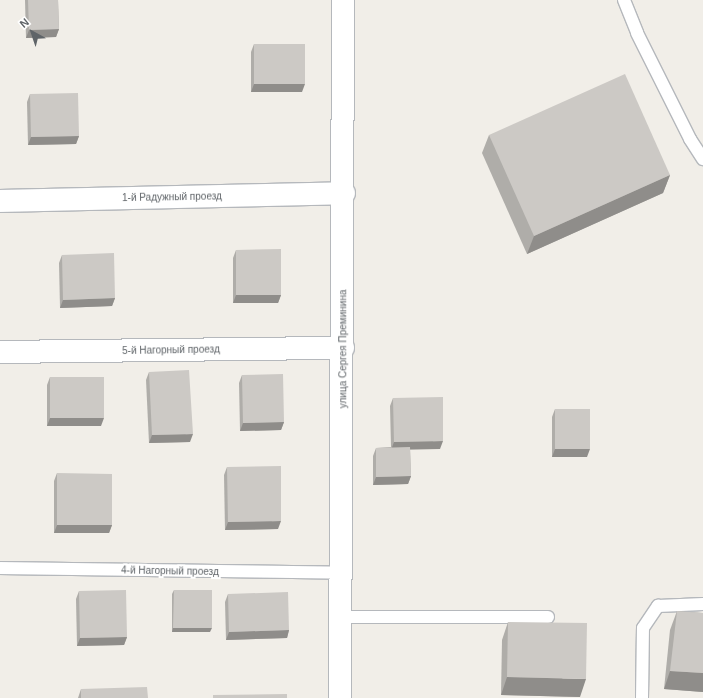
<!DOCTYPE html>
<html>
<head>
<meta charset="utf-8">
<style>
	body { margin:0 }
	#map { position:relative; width:703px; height:698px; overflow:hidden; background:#f1eee8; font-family:Arial,sans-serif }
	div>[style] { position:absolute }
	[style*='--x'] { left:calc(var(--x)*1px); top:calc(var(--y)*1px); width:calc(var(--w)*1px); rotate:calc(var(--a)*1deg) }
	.roads { filter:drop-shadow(1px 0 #b5b8bc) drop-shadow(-1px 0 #b5b8bc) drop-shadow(0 1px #b5b8bc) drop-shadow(0 -1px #b5b8bc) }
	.lane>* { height:12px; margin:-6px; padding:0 6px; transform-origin:6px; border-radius:6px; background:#fff }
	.street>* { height:22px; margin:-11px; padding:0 11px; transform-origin:11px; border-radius:11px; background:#fff }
	.wall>* { inset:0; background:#afada9 }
	.shaded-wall>* { inset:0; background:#8f8d8a }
	.building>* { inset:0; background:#ccc9c5 }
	span { translate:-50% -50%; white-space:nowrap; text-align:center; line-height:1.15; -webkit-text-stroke:4px #fff; paint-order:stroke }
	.street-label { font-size:10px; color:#5f6468 }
	.north { position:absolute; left:12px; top:12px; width:40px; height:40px; -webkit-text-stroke:3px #fff; paint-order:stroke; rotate:320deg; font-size:11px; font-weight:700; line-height:16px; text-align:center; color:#5f6468 }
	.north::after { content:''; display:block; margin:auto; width:14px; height:18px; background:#5f6468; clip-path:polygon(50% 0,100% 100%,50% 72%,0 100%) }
</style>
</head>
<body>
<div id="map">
	<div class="roads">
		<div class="lane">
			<i style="--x:624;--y:0;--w:35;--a:68"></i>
			<i style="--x:637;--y:33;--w:119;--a:63.4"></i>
			<i style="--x:690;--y:139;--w:24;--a:57"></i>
			<i style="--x:0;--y:568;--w:341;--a:0.8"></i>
			<i style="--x:340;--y:617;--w:208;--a:0"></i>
			<i style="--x:642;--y:698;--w:70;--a:-89.2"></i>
			<i style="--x:643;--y:628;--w:27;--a:-56"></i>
			<i style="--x:658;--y:606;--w:45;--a:-2.5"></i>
		</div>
		<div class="street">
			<i style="--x:0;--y:201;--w:344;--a:-1.3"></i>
			<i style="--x:0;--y:352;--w:343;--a:-0.7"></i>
			<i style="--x:340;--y:698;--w:698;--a:-89.75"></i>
		</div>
	</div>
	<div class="wall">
		<i style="clip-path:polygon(25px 0,58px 0,59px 29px,56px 37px,26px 38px)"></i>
		<i style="clip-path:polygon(254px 44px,302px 92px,251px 92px,251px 52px)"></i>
		<i style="clip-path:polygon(30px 94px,79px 136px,76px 144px,28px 145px,27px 102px)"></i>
		<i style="clip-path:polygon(489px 135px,670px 175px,663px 193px,527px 254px,482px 153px)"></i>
		<i style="clip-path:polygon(236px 250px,281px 295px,278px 303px,233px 303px,233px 258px)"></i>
		<i style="clip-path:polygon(62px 255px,115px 298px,112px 306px,60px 308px,59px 263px)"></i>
		<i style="clip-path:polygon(149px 372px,190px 442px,149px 443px,146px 380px)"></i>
		<i style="clip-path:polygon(242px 375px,284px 422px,281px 430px,240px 431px,239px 383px)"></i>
		<i style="clip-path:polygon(50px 377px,101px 426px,47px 426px,47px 385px)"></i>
		<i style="clip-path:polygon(393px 398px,440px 449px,410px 449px,411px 476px,408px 484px,373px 485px,373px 456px,376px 448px,391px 447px,390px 406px)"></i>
		<i style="clip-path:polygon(555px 409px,587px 457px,552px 457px,552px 417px)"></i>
		<i style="clip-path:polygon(227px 467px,278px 529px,225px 530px,224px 475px)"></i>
		<i style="clip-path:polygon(57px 473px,112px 525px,109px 533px,54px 533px,54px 481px)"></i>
		<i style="clip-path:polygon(174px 590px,210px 632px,172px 632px,172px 594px)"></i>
		<i style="clip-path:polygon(79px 591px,127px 637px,124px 645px,77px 646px,76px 599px)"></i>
		<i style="clip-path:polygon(228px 594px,289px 630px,287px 638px,226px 640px,225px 602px)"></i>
		<i style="clip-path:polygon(677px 611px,703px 613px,703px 692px,664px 689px,670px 630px)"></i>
		<i style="clip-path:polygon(508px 622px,580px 697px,501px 695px,502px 640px)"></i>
		<i style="clip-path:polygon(81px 689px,148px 698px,78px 698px)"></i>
	</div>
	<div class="shaded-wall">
		<i style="clip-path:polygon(59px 29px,56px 37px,26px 38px,29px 30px)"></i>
		<i style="clip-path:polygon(254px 84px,305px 84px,302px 92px,251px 92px)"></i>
		<i style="clip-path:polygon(79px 136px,76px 144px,28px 145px,31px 137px)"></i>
		<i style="clip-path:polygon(670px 175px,663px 193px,527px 254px,534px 236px)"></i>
		<i style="clip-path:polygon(236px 295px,281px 295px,278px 303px,233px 303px)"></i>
		<i style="clip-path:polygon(115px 298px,112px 306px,60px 308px,63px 300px)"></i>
		<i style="clip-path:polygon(50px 418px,104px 418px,101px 426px,47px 426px)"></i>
		<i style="clip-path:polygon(284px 422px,281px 430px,240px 431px,243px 423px)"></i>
		<i style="clip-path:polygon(193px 434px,190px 442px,149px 443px,152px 435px)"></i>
		<i style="clip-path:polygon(443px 441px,440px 449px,391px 450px,394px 442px)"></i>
		<i style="clip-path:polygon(555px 449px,590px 449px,587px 457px,552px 457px)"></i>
		<i style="clip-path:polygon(411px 476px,408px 484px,373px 485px,376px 477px)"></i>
		<i style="clip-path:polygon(281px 521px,278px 529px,225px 530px,228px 522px)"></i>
		<i style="clip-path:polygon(57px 525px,112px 525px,109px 533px,54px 533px)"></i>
		<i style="clip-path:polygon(173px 628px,212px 628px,210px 632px,172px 632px)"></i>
		<i style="clip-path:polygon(289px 630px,287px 638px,226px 640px,229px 632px)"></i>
		<i style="clip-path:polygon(127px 637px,124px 645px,77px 646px,80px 638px)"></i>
		<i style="clip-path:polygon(670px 671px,703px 673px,703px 692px,664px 689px)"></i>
		<i style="clip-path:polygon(507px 677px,586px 679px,580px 697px,501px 695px)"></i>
	</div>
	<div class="building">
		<i style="clip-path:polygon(28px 0,58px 0,59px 29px,29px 30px)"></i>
		<i style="clip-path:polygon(254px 44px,305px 44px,305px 84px,254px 84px)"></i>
		<i style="clip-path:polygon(625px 74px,670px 175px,534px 236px,489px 135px)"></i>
		<i style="clip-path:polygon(78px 93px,79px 136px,31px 137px,30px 94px)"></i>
		<i style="clip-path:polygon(281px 249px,281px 295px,236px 295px,236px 250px)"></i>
		<i style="clip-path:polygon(114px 253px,115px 298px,63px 300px,62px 255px)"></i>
		<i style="clip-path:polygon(189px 370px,193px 434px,152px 435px,149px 372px)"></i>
		<i style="clip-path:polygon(283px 374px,284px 422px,243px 423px,242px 375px)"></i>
		<i style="clip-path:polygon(50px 377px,104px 377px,104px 418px,50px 418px)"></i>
		<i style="clip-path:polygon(443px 397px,443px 441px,394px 442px,393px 398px)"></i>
		<i style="clip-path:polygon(555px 409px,590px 409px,590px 449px,555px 449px)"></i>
		<i style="clip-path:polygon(410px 447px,411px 476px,376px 477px,376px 448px)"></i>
		<i style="clip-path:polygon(281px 466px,281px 521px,228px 522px,227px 467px)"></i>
		<i style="clip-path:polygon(57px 473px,112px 474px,112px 525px,57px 525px)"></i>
		<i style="clip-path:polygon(126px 590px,127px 637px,80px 638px,79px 591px)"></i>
		<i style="clip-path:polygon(174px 590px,212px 590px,212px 628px,173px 628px)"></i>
		<i style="clip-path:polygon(288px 592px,289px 630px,229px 632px,228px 594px)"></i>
		<i style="clip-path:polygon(677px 611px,703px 613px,703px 673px,670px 671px)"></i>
		<i style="clip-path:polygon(508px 622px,587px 623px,586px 679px,507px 677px)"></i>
		<i style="clip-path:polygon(147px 687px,148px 698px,81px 698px,81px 689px)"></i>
		<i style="clip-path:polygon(287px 694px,287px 698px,213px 698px,213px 695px)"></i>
	</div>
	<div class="street-label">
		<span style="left:172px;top:197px;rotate:-1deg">1-й Радужный проезд</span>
		<span style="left:343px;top:349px;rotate:-90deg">улица Сергея Преминина</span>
		<span style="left:171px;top:350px;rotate:-1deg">5-й Нагорный проезд</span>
		<span style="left:170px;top:571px;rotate:1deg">4-й Нагорный проезд</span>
	</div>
	<div class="north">N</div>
</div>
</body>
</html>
